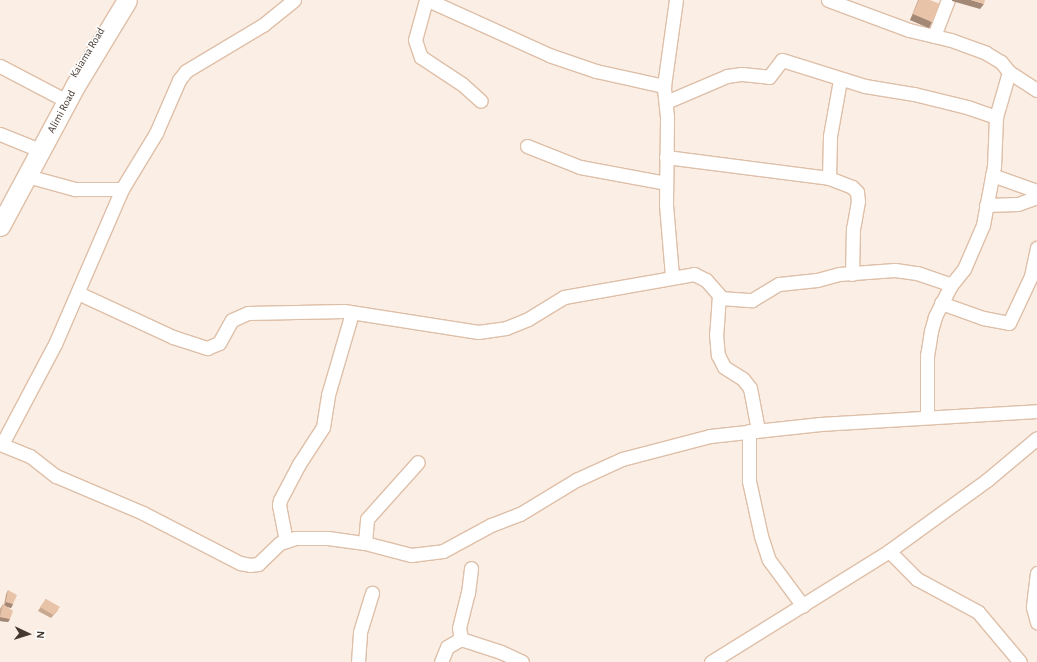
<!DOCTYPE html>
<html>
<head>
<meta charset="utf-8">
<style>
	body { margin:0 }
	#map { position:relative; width:1037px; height:662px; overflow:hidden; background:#fbeee4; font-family:"Alegreya Sans",sans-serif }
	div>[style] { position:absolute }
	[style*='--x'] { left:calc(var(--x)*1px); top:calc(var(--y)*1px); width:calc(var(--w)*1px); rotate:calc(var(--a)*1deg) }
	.roads { filter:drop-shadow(1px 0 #debfa8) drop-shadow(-1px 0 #debfa8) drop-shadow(0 1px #debfa8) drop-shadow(0 -1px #debfa8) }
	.minor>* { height:13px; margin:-6.5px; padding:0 6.5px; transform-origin:6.5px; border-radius:6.5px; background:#fff }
	.highway>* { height:19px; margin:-9.5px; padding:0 9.5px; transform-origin:9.5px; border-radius:9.5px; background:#fff }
	.wall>* { inset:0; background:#c8a890 }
	.shaded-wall>* { inset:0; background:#a28875 }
	.building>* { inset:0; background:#e8c3a7 }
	span { translate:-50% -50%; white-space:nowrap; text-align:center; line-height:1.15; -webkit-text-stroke:3.5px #fefefe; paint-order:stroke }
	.street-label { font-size:11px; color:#45382f }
	.north { position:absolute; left:8px; top:614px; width:40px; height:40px; -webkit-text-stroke:3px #fefefe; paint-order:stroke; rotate:94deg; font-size:11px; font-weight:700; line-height:16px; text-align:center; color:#45382f }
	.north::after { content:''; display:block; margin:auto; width:14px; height:18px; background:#45382f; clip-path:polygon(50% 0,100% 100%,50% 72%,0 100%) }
</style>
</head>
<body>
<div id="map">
	<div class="roads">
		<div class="minor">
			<i style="--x:426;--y:0;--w:41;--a:105.4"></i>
			<i style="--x:415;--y:40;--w:18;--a:71"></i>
			<i style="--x:421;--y:57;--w:49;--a:33.4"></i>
			<i style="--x:462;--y:84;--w:25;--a:42"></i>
			<i style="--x:428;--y:0;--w:133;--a:24.4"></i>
			<i style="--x:549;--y:55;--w:50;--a:18.8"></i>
			<i style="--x:596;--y:71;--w:70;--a:12.4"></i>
			<i style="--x:828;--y:0;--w:86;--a:20.3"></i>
			<i style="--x:909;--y:30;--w:43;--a:13.4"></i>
			<i style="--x:951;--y:40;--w:37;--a:20"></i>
			<i style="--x:986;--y:53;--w:17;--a:31"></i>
			<i style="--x:1001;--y:62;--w:13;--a:51"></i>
			<i style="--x:1009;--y:72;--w:33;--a:33"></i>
			<i style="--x:934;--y:36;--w:39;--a:-69"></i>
			<i style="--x:0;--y:66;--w:69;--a:27.7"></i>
			<i style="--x:666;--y:102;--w:66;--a:-23.1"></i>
			<i style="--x:727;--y:76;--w:15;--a:-8"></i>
			<i style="--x:742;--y:74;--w:27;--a:6"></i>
			<i style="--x:769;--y:77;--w:21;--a:-53"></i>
			<i style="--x:782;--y:60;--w:87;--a:17.4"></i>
			<i style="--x:865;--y:86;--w:50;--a:9.3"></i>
			<i style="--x:914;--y:94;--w:55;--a:13.8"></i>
			<i style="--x:967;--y:107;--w:31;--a:19"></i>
			<i style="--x:996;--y:117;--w:49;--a:92.3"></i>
			<i style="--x:994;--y:166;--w:60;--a:100.6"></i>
			<i style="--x:983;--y:225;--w:48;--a:113.4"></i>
			<i style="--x:964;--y:269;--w:21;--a:129"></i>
			<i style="--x:951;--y:285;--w:36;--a:117"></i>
			<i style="--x:935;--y:317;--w:15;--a:106"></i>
			<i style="--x:931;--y:331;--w:24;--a:99"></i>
			<i style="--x:927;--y:355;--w:61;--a:90"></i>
			<i style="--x:996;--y:117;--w:47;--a:-73.9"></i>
			<i style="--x:0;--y:134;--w:37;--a:22"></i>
			<i style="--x:527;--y:146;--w:57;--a:21.6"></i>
			<i style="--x:580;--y:167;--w:87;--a:10.5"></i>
			<i style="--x:666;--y:157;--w:164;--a:7.3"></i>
			<i style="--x:829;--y:178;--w:25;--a:21"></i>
			<i style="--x:852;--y:187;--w:7;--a:45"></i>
			<i style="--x:857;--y:192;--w:9;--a:84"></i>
			<i style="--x:858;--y:201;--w:27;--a:100"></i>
			<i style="--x:853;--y:228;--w:46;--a:91.2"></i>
			<i style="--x:992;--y:175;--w:48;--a:19.6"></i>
			<i style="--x:27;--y:176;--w:50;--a:15.2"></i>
			<i style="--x:75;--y:189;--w:47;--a:0"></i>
			<i style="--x:122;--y:189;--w:66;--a:-58.7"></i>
			<i style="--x:156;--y:133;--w:58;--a:-66.5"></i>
			<i style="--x:179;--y:80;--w:11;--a:-52"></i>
			<i style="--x:186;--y:71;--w:90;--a:-30.9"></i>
			<i style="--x:263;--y:25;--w:40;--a:-39"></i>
			<i style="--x:829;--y:178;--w:42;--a:-88.6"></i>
			<i style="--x:830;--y:136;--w:57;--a:-79.9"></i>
			<i style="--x:986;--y:205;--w:32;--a:-2"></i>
			<i style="--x:1018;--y:204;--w:20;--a:-20"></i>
			<i style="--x:672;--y:276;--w:72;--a:-94.8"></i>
			<i style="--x:666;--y:204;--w:87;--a:-89.3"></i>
			<i style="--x:667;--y:117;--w:31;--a:-96"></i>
			<i style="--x:664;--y:86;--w:87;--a:-82.1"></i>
			<i style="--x:78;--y:293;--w:105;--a:24.9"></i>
			<i style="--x:173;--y:337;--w:36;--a:18"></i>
			<i style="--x:207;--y:348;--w:13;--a:-23"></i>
			<i style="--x:219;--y:343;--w:26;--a:-61"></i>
			<i style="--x:232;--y:320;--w:17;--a:-24"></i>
			<i style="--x:248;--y:313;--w:96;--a:-1.2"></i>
			<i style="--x:344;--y:311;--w:136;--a:8.9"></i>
			<i style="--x:478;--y:332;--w:28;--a:-8"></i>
			<i style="--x:506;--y:328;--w:24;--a:-22"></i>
			<i style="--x:528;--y:319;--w:42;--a:-31.4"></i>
			<i style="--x:564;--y:297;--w:132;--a:-10"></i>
			<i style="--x:694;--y:274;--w:13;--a:27"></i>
			<i style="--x:706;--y:280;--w:20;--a:49"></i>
			<i style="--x:719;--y:295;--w:39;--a:94"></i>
			<i style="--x:716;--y:334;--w:21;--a:85"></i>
			<i style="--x:718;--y:355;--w:13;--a:63"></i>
			<i style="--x:724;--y:367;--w:22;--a:32"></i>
			<i style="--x:743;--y:379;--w:11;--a:52"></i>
			<i style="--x:750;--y:388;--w:43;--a:79.2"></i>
			<i style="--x:720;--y:298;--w:32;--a:4"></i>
			<i style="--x:752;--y:300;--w:31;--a:-31"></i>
			<i style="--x:779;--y:284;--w:38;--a:-6"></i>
			<i style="--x:817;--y:280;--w:23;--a:-15"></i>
			<i style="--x:839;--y:274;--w:56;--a:-4.1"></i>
			<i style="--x:895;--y:270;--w:22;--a:8"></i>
			<i style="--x:917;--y:273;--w:36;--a:19"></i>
			<i style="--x:941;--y:303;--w:45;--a:19.7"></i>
			<i style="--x:983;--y:318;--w:26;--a:11"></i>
			<i style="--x:1009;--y:323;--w:52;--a:-64.9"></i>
			<i style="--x:1031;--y:276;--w:29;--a:-78"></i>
			<i style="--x:749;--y:431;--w:50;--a:90"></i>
			<i style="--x:749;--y:481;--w:56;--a:77.7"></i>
			<i style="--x:761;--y:536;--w:25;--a:72"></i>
			<i style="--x:769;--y:560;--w:57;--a:53.5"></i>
			<i style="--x:0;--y:444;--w:32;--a:22"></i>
			<i style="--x:30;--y:456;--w:33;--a:38"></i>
			<i style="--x:56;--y:476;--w:95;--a:23"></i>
			<i style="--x:143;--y:513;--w:109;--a:27.3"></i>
			<i style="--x:240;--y:563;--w:10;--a:11"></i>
			<i style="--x:250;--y:565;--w:8;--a:-7"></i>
			<i style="--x:258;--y:564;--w:30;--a:-44"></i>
			<i style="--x:280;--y:543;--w:16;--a:-18"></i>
			<i style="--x:295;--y:538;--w:33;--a:0"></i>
			<i style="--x:328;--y:538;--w:37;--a:8"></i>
			<i style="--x:365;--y:543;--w:48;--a:14.6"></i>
			<i style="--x:411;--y:555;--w:32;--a:-7"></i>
			<i style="--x:443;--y:551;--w:55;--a:-28.4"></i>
			<i style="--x:491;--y:525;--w:31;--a:-21"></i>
			<i style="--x:520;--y:514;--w:66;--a:-31.3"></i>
			<i style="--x:576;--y:480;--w:51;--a:-24.5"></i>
			<i style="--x:622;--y:459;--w:91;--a:-14.6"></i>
			<i style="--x:710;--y:436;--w:111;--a:-6.2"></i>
			<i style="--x:820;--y:424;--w:217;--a:-3.4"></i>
			<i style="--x:2;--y:444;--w:113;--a:-62.1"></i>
			<i style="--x:55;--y:344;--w:169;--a:-66.6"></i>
			<i style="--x:286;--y:541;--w:37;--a:-101"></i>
			<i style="--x:279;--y:505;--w:5;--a:-79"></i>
			<i style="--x:280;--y:500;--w:41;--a:-62.2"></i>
			<i style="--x:299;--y:464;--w:44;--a:-57"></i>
			<i style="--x:323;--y:427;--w:32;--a:-81"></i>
			<i style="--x:328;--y:395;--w:85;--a:-73.7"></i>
			<i style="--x:365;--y:543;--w:24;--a:-85"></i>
			<i style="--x:367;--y:519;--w:76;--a:-48.2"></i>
			<i style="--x:889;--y:551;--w:40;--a:45"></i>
			<i style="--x:917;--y:579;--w:69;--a:28.4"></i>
			<i style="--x:978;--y:612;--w:65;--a:50"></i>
			<i style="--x:1037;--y:573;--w:34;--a:97"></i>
			<i style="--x:1033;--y:607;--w:16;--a:75"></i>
			<i style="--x:461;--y:639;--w:11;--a:-100"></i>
			<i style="--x:459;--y:628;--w:36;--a:-76"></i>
			<i style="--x:468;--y:593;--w:25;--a:-83"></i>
			<i style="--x:358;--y:662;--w:30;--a:-86"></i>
			<i style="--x:360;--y:632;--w:41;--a:-72.9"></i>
			<i style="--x:441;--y:662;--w:16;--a:-68"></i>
			<i style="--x:447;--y:647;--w:16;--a:-30"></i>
			<i style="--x:461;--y:639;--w:42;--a:18"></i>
			<i style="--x:501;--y:652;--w:23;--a:25"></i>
			<i style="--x:711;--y:662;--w:210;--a:-31.9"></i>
			<i style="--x:889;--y:551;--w:121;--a:-35.9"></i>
			<i style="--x:987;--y:480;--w:65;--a:-40"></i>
		</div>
		<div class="highway">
			<i style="--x:0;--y:226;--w:159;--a:-61.8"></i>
			<i style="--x:75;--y:86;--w:100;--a:-58.8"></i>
		</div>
	</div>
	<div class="wall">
		<i style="clip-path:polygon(918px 0,930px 0,929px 28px,910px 20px)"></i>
		<i style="clip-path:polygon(8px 590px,13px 604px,11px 608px,6px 606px,10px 619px,8px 622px,0 621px,0 609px,3px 604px,4px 605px,6px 594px)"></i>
		<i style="clip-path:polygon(46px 599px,58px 610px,51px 618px,38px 611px)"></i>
	</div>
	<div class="shaded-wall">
		<i style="clip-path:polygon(952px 0,971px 0,984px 4px,980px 9px,952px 1px)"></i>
		<i style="clip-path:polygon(913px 14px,932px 22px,929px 28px,910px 20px)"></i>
		<i style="clip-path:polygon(6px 602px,13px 604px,11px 608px,4px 606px)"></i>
		<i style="clip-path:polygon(0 617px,10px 619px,8px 622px,0 621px)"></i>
	</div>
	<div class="building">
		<i style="clip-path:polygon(919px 0,930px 0,940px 4px,932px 22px,913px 14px)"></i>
		<i style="clip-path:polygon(971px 0,985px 0,984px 4px)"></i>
		<i style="clip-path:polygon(8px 590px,17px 595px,13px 604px,6px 602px)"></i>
		<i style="clip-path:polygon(46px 599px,60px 607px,53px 615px,40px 607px)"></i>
		<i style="clip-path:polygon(3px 604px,13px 611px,10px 619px,0 617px)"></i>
	</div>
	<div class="street-label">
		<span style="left:88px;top:53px;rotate:-59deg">Kaiama Road</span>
		<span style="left:62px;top:112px;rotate:-62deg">Alimi Road</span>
	</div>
	<div class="north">N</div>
</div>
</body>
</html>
